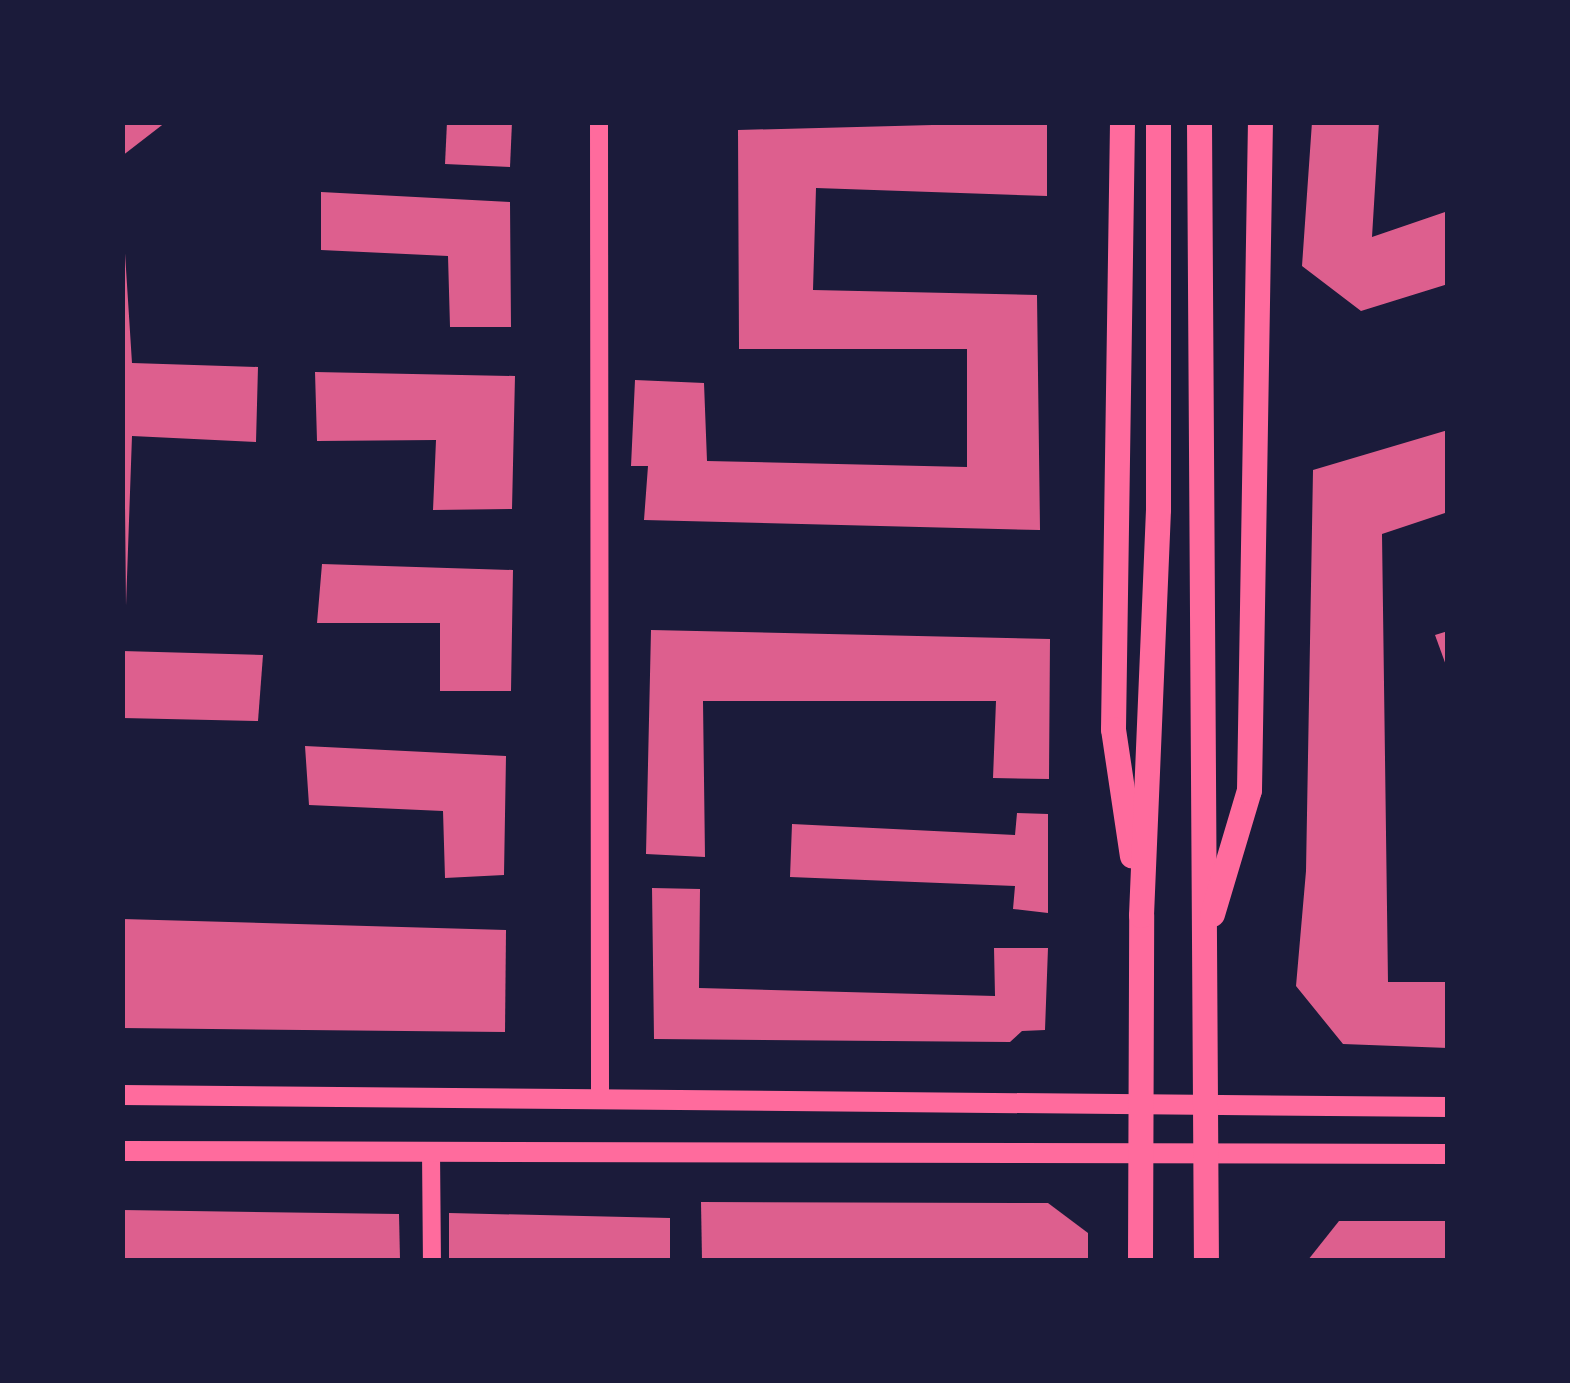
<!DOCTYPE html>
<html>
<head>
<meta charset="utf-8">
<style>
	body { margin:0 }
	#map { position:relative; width:1570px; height:1383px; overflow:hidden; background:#1b1b3a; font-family:"Public Sans",sans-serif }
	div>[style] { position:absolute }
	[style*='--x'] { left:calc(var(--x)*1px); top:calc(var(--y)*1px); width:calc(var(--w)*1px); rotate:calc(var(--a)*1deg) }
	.building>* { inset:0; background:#dd5f8e }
	.tertiary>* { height:18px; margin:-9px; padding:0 9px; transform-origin:9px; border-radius:9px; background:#ff6b9d }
	.secondary>* { height:20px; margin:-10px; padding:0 10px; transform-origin:10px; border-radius:10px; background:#ff6b9d }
	.primary>* { height:25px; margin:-12.5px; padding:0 12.5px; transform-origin:12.5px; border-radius:12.5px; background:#ff6b9d }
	span { translate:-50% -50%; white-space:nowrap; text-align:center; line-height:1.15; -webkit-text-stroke:8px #1b1b3a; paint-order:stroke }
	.frame { position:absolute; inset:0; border:125px solid #1b1b3a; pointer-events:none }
</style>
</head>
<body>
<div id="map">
	<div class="building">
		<i style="clip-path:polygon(122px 122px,166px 122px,122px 156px)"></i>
		<i style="clip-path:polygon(447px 122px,512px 122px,510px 167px,445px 164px)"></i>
		<i style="clip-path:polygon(1047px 122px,1047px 196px,816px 188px,813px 290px,1037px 295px,1040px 530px,644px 520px,648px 466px,631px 466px,635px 380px,704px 383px,707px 461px,967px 467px,967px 349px,739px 349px,738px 130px)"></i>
		<i style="clip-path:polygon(1312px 122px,1379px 122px,1372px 237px,1448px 211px,1448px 284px,1361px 311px,1302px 266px)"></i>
		<i style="clip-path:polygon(321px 192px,510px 202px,511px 327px,450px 327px,448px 256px,321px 250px)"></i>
		<i style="clip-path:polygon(122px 206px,132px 363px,258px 367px,256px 442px,132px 436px,126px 606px)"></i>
		<i style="clip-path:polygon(315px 372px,515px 376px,512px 509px,433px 510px,436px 440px,317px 441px)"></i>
		<i style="clip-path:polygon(1448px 430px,1448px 512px,1382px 534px,1388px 982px,1448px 982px,1448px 1048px,1343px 1044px,1296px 986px,1306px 871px,1313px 470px)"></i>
		<i style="clip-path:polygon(322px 564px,513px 570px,511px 691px,440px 691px,440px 623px,317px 623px)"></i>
		<i style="clip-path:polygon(651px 630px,1050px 639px,1049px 779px,993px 778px,996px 701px,703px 701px,705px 857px,646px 854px)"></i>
		<i style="clip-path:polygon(1448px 631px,1448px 667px,1447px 668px,1435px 635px)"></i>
		<i style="clip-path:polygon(122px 651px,263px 655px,258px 721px,122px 718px)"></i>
		<i style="clip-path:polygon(305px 746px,506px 756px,504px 875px,445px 878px,443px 811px,309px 805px)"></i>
		<i style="clip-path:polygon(1017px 813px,1048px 814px,1048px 913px,1013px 909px,1015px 886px,790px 877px,792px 824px,1015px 835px)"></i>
		<i style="clip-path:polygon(652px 888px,700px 889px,699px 988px,995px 996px,994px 948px,1048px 948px,1045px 1030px,1022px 1031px,1010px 1042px,654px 1039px)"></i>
		<i style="clip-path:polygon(122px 919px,506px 930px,505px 1032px,122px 1028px)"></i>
		<i style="clip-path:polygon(701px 1202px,1048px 1203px,1088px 1233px,1088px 1260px,702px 1260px)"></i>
		<i style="clip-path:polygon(122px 1210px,399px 1214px,400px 1260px,122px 1260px)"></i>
		<i style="clip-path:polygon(449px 1213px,670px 1218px,670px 1260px,449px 1260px)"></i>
		<i style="clip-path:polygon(1339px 1221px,1448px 1221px,1448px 1260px,1308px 1260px)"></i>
	</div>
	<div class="tertiary">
		<i style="--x:599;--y:122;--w:976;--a:89.94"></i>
		<i style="--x:431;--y:1151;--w:109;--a:89.5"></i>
	</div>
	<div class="secondary">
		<i style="--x:122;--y:1095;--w:1326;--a:0.52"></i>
		<i style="--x:122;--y:1151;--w:1326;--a:0.13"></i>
	</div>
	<div class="primary">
		<i style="--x:1122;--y:122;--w:607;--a:90.85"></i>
		<i style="--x:1113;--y:729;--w:128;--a:81.5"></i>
		<i style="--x:1199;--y:122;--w:1138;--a:89.65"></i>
		<i style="--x:1212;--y:914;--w:129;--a:-73.4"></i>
		<i style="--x:1249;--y:790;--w:668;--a:-89.06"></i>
		<i style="--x:1140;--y:1260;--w:345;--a:-89.8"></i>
		<i style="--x:1141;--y:915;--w:406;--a:-87.6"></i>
		<i style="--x:1158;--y:509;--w:387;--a:-90"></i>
	</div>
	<div class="frame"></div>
</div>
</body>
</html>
